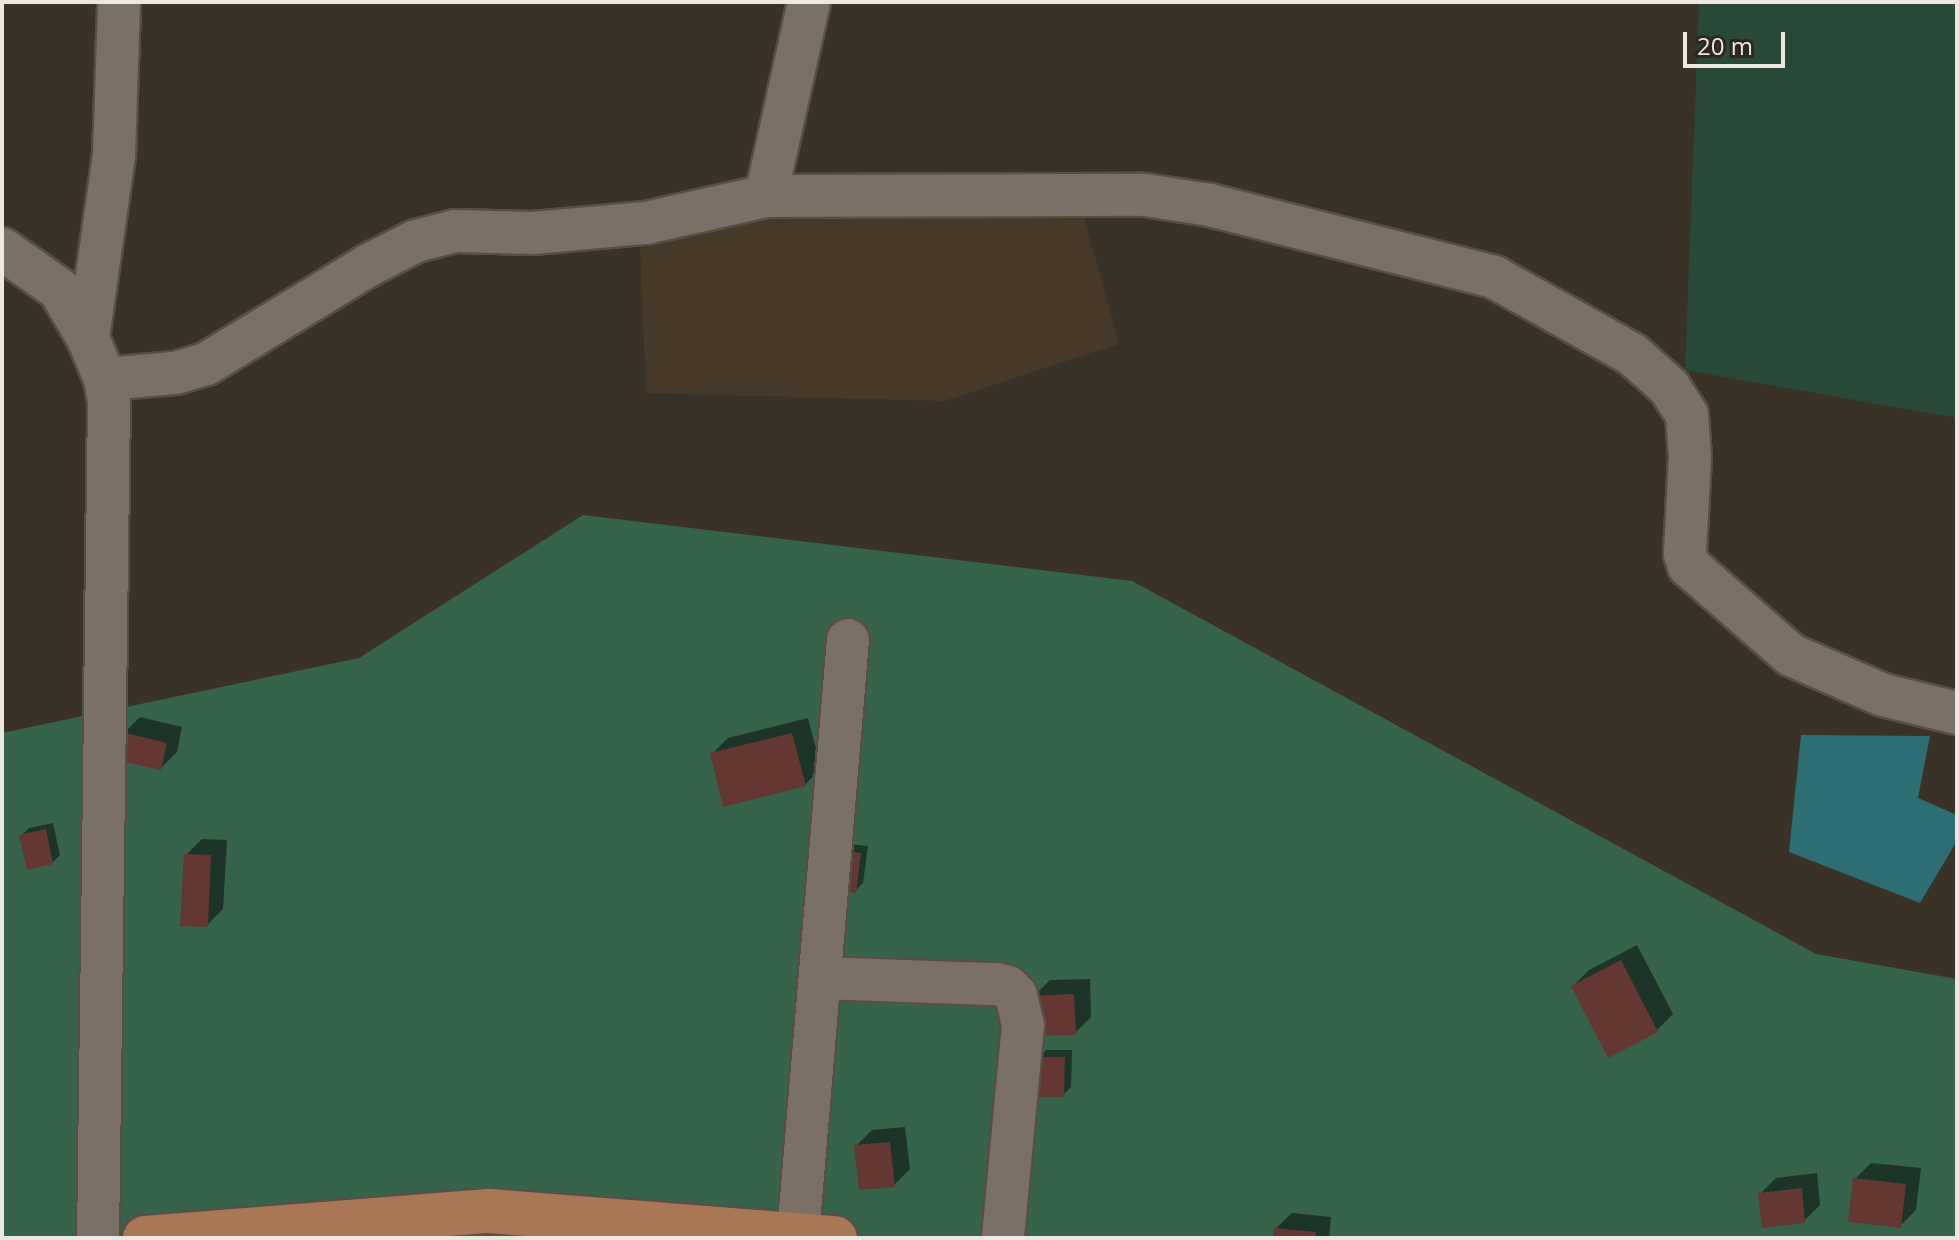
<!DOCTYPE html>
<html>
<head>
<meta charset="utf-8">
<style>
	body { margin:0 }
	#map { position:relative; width:1959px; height:1240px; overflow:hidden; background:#3a3127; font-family:"Open Sans",sans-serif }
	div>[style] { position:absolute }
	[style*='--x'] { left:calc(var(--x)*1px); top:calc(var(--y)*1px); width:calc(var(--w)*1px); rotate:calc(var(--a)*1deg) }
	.built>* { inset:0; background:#47392a }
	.green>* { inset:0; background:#284937 }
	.forest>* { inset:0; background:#36644b }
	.water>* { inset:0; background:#2d6d74 }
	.shadow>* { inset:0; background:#0007 }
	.building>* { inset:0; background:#643733 }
	.roads { filter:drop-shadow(2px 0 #564f46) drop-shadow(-2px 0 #564f46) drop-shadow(0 2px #564f46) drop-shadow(0 -2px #564f46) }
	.minor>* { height:42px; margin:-21px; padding:0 21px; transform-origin:21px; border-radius:21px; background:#7b7065 }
	.major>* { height:44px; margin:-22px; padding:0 22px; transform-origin:22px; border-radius:22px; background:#a97755 }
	span { translate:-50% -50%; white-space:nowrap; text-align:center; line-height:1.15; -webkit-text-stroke:6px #2f271d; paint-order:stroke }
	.frame { position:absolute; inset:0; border:4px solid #ede7e1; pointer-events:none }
	.scale { position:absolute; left:1683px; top:32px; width:102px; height:36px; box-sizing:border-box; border:4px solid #ede7e1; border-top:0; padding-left:10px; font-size:24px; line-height:28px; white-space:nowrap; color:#ede7e1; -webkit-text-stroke:6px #2f271d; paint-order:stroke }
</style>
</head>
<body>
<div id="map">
	<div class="built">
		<i style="clip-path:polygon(1080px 202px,1119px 344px,944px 401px,646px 393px,640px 249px,756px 217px)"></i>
	</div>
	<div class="green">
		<i style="clip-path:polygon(1699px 2px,1957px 2px,1957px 418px,1685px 370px)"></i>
	</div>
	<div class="forest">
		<i style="clip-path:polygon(583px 515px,1132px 581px,1816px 954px,1957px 979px,1957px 1238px,2px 1238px,2px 733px,359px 658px)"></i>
	</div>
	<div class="water">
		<i style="clip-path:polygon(1801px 735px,1930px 736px,1918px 798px,1957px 815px,1957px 841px,1920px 903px,1789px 852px)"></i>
	</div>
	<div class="shadow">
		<i style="clip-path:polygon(140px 717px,182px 727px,177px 752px,161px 768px,124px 733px)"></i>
		<i style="clip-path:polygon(808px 718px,821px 768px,805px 785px,712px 754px,728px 738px)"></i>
		<i style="clip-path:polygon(53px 823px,60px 855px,52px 863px,21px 836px,29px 828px)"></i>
		<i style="clip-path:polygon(202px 839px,227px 840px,223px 909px,207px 925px,186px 855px)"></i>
		<i style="clip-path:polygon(848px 844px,868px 846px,863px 883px,855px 891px)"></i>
		<i style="clip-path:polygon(1637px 945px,1673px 1014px,1657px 1030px,1573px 986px,1589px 970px)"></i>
		<i style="clip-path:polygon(1090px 979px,1091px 1017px,1075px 1033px,1034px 996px,1050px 980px)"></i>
		<i style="clip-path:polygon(1046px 1050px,1072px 1050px,1071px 1087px,1063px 1095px,1039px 1058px)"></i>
		<i style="clip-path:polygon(905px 1127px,910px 1169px,894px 1185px,856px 1146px,872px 1130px)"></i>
		<i style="clip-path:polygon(1871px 1163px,1921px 1168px,1916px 1210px,1900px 1226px,1855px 1179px)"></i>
		<i style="clip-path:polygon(1817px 1173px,1820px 1205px,1804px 1221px,1760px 1194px,1776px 1178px)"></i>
		<i style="clip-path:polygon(1292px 1213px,1331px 1217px,1329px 1238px,1275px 1238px,1275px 1229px)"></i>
	</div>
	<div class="building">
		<i style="clip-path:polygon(122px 732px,167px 743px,161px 770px,116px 760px)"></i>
		<i style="clip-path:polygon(792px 733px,806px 786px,723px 807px,710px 753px)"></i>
		<i style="clip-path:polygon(46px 829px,53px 864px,27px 870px,19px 835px)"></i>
		<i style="clip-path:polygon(839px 850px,861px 853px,856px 893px,833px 890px)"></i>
		<i style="clip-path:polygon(184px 854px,211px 855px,208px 927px,180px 926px)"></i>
		<i style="clip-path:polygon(1621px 960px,1658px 1032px,1608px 1058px,1571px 986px)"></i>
		<i style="clip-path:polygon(1074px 994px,1076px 1035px,1033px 1036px,1032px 996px)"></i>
		<i style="clip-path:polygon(1037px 1057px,1065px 1057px,1064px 1097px,1036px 1097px)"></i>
		<i style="clip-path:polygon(890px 1142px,895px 1187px,859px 1190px,854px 1145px)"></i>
		<i style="clip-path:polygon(1853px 1178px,1906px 1184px,1901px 1228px,1848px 1222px)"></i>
		<i style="clip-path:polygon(1802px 1188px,1805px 1223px,1762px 1228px,1758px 1193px)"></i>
		<i style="clip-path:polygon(1273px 1228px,1316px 1232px,1315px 1238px,1273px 1238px)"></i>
	</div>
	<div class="roads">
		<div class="minor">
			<i style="--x:766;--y:196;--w:199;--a:-77.5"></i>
			<i style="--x:2;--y:249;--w:70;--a:35.1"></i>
			<i style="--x:59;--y:289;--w:57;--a:59.4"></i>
			<i style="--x:88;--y:338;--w:44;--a:67.5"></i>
			<i style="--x:105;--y:379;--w:22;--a:80"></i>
			<i style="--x:109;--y:401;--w:837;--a:90.75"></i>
			<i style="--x:88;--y:338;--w:184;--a:-81.9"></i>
			<i style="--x:114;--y:156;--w:154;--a:-88.1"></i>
			<i style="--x:105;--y:379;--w:70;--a:-4.9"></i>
			<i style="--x:175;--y:373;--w:32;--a:-16"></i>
			<i style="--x:206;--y:364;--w:188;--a:-31.3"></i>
			<i style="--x:367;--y:266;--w:55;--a:-27"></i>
			<i style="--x:416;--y:241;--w:40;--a:-14.4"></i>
			<i style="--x:455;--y:231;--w:78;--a:1.5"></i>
			<i style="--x:533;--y:233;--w:113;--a:-5.1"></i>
			<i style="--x:646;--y:223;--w:123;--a:-12.7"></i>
			<i style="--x:766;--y:196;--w:379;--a:-0.2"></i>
			<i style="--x:1145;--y:195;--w:66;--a:8.7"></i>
			<i style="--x:1210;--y:205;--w:293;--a:14.2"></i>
			<i style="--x:1494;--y:277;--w:158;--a:29.2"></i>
			<i style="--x:1632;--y:354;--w:50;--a:41.7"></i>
			<i style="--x:1669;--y:387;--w:33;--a:57"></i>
			<i style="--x:1687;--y:415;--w:42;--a:85.9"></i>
			<i style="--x:1690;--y:457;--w:97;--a:93"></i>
			<i style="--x:1685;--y:554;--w:13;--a:72"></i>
			<i style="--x:1689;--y:566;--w:135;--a:41.1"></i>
			<i style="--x:1791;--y:655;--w:100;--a:23.5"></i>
			<i style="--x:1883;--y:695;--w:76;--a:13.7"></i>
			<i style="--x:820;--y:978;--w:176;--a:2"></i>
			<i style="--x:996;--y:984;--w:12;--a:14"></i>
			<i style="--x:1008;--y:987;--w:11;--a:45"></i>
			<i style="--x:1016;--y:995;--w:31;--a:77"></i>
			<i style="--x:1023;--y:1025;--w:214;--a:95.4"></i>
			<i style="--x:798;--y:1235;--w:597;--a:-85.2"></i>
		</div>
		<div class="major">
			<i style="--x:145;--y:1238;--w:345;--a:-4.5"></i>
			<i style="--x:489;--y:1211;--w:347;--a:4.5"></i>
		</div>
	</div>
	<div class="frame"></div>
	<div class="scale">20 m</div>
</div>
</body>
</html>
